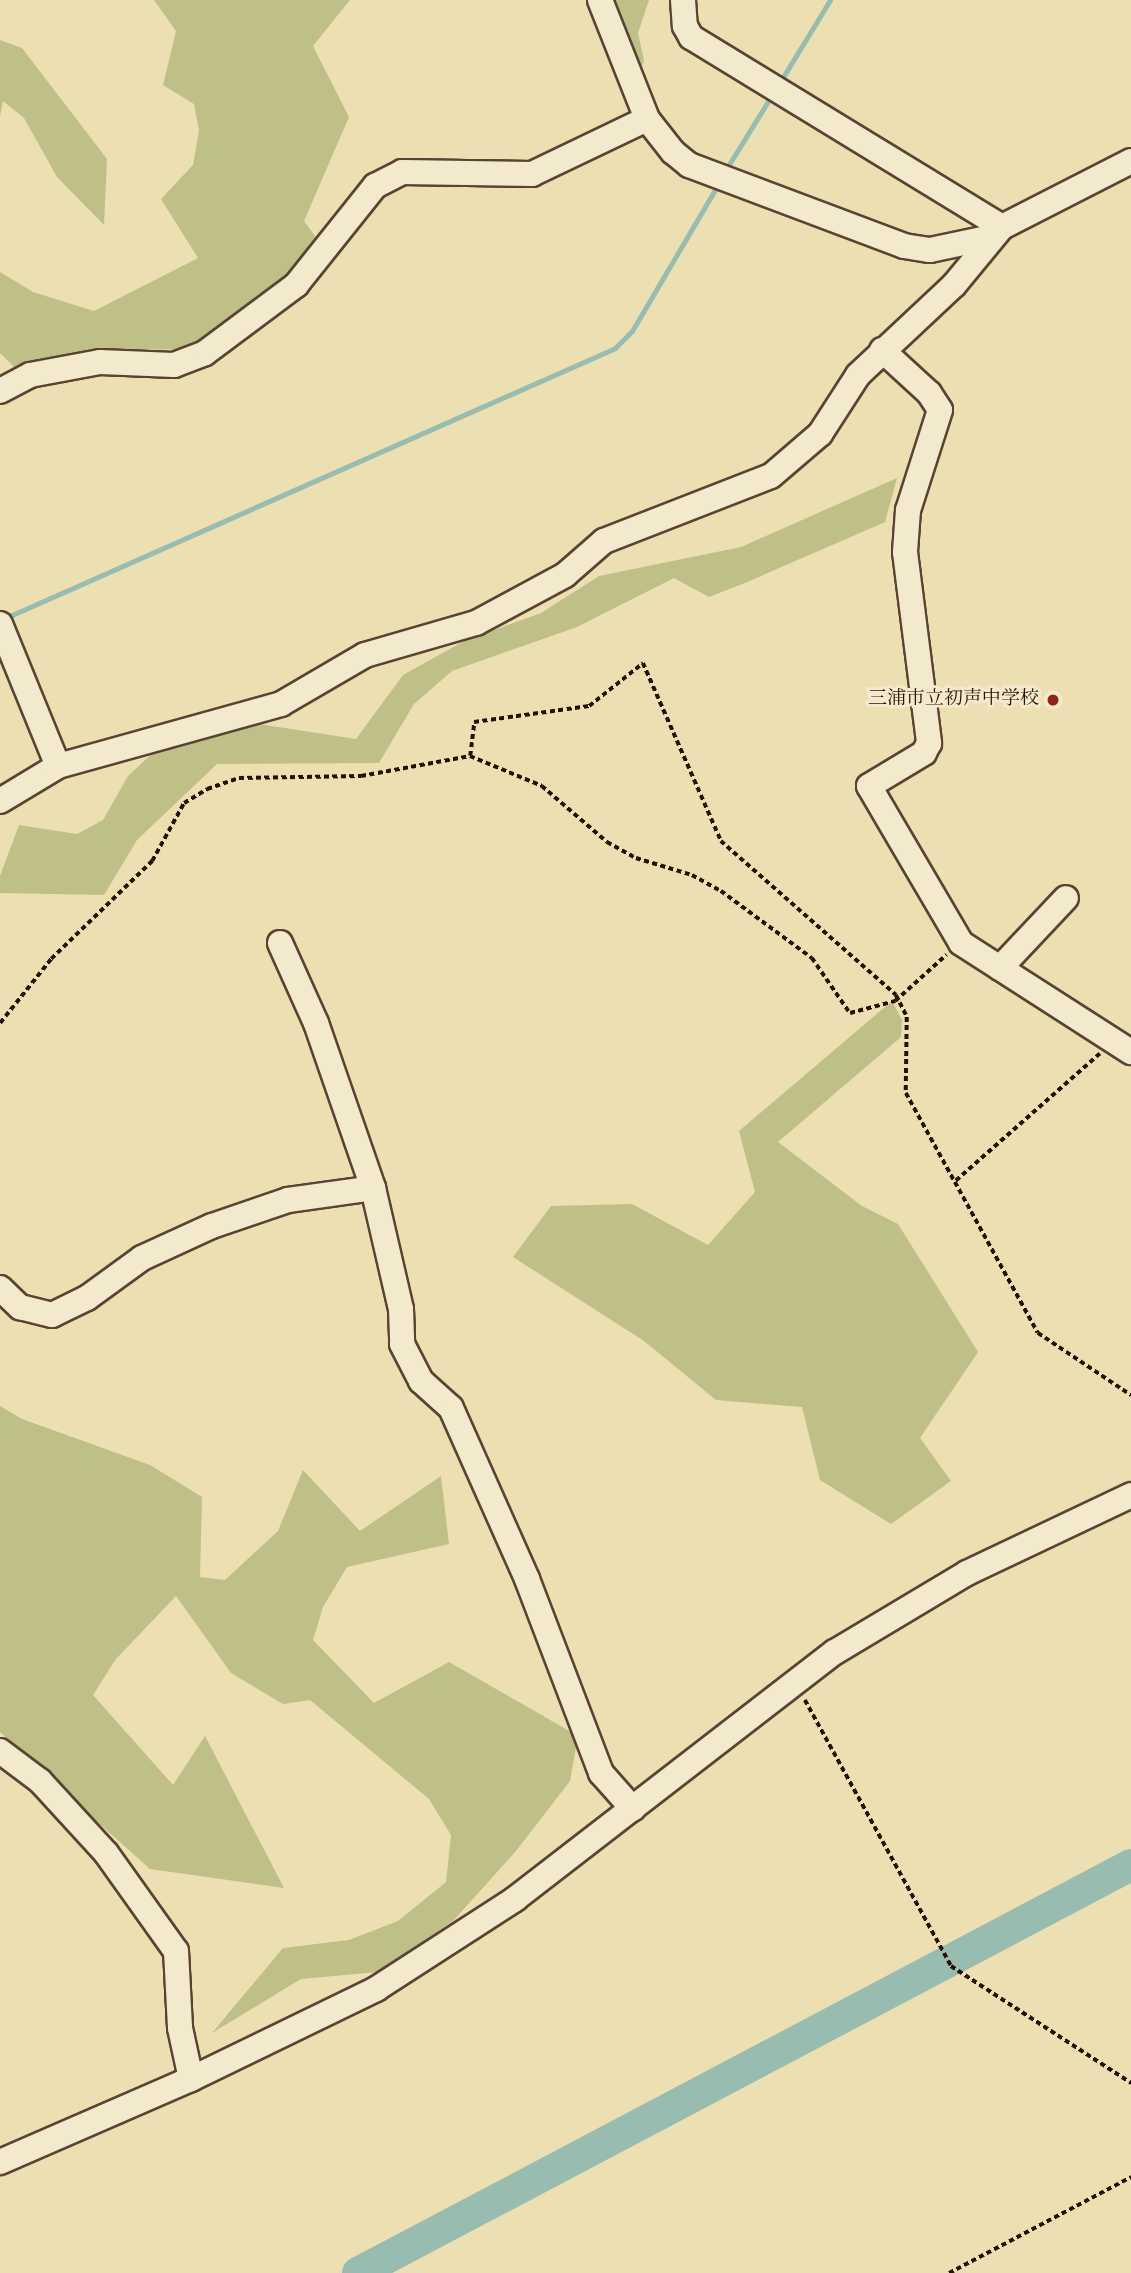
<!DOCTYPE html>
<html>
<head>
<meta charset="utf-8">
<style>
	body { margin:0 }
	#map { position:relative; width:1131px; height:2273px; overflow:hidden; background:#ecdfb2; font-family:"Old Standard TT","Noto Serif JP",serif }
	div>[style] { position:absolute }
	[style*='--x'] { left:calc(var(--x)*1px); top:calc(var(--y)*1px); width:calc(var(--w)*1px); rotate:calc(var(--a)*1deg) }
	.green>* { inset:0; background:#bec088 }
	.stream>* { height:5px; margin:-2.5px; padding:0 2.5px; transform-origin:2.5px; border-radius:2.5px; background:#99bcb1 }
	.river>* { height:32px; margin:-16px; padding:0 16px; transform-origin:16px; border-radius:16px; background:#99bcb1 }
	.path>* { height:3.5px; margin-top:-1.75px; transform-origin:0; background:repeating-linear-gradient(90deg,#281007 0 5px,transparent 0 8.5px) }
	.roads { filter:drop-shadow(2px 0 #594432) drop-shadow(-2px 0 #594432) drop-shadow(0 2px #594432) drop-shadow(0 -2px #594432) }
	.minor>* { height:24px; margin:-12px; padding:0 12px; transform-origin:12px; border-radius:12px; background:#f3eacd }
	.dots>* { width:19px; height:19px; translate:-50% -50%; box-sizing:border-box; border:4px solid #f3eacd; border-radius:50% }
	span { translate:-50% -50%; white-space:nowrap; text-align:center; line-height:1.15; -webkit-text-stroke:6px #f3eacd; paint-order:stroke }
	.poi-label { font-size:19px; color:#281007 }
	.right { translate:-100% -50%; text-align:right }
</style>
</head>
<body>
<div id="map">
	<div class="green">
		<i style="clip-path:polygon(154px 0,350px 0,313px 46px,349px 117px,304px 221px,320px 243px,264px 302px,199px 349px,89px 350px,17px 370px,0 353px,0 272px,33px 292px,94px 311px,198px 258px,161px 199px,193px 165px,199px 130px,194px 104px,163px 85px,176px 31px)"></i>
		<i style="clip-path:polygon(609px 0,649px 0,638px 33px,644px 61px,640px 70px)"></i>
		<i style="clip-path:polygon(0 40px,22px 48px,107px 159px,104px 225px,57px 177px,24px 118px,3px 101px,0 116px)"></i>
		<i style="clip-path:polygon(897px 478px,885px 522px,745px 583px,709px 597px,674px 578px,577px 627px,452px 671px,414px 704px,379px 763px,217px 764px,137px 840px,104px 895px,0 893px,0 876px,19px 825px,77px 834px,103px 820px,128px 776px,172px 735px,259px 724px,356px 739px,403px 675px,466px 640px,541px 613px,599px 576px,741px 547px)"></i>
		<i style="clip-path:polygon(892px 1001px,902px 1020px,901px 1037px,778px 1142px,862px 1206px,898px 1224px,978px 1352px,920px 1438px,951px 1481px,891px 1524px,820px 1480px,802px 1407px,716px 1400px,644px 1341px,513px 1257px,551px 1206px,632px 1204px,708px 1245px,755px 1192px,739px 1131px)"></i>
		<i style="clip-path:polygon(0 1406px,22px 1419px,150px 1465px,202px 1497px,200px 1577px,225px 1580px,278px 1531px,303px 1470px,360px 1531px,441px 1476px,449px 1544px,347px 1567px,323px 1607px,313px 1640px,374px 1703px,449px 1662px,578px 1736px,570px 1781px,516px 1851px,453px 1921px,377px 1972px,301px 1979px,212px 2033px,283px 1948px,349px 1940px,398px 1921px,446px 1882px,451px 1835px,429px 1799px,310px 1700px,283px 1704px,231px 1673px,176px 1596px,116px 1659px,93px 1695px,173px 1785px,205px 1736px,284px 1888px,150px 1869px,46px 1776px,0 1732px)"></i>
	</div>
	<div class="stream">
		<i style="--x:780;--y:82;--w:96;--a:-58.6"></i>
		<i style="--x:725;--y:171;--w:92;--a:-58.4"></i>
		<i style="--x:3;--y:619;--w:669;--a:-23.88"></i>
		<i style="--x:615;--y:348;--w:24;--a:-45"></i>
		<i style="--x:632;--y:331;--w:172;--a:-59.6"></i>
	</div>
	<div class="river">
		<i style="--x:358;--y:2273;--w:874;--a:-27.83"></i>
	</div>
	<div class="path">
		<i style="--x:470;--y:756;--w:34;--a:-83"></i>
		<i style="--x:474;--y:722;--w:116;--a:-7.9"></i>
		<i style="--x:589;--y:706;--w:69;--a:-38.5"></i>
		<i style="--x:643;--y:663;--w:194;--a:66.3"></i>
		<i style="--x:721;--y:841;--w:233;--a:41.3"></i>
		<i style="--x:896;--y:995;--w:25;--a:63"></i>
		<i style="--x:907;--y:1017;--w:76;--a:90.8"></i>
		<i style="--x:906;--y:1093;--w:102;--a:61.2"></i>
		<i style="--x:0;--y:1023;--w:82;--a:-51.4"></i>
		<i style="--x:51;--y:959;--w:141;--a:-44.1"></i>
		<i style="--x:152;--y:861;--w:66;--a:-61.1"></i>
		<i style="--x:184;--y:803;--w:27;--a:-31"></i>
		<i style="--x:207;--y:789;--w:34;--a:-19"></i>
		<i style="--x:239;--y:778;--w:122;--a:-0.9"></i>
		<i style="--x:361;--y:776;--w:111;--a:-10.4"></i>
		<i style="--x:470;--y:756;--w:78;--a:22.6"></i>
		<i style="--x:542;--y:786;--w:86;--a:40.7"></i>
		<i style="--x:607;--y:842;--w:33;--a:29"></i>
		<i style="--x:636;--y:858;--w:59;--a:16.9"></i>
		<i style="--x:692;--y:875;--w:33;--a:29"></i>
		<i style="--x:721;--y:891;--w:113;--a:36.4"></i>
		<i style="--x:812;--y:958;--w:67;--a:55.4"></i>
		<i style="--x:850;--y:1013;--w:47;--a:-14.9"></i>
		<i style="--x:895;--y:1001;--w:69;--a:-42"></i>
		<i style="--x:1100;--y:1054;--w:193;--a:138.6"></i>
		<i style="--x:955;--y:1182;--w:172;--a:61.2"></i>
		<i style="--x:1038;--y:1333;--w:112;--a:33.7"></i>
		<i style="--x:805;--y:1700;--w:303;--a:61.2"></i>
		<i style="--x:951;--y:1966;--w:215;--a:33"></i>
		<i style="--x:949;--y:2273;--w:206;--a:-27.8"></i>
	</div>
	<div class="roads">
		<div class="minor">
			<i style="--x:600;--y:0;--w:128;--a:68.4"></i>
			<i style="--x:647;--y:119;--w:42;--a:51.8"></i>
			<i style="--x:673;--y:152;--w:21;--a:39"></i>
			<i style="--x:689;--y:165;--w:230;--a:20.6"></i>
			<i style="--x:904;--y:246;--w:26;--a:9"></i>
			<i style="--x:930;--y:250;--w:63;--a:-11.8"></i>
			<i style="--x:683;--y:0;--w:26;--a:86"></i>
			<i style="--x:685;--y:26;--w:13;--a:61"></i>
			<i style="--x:691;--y:37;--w:364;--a:31.4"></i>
			<i style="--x:882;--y:350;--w:64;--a:42.5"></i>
			<i style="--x:929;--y:393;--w:20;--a:57"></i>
			<i style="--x:940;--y:410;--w:105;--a:107.7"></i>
			<i style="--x:908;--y:510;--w:42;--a:94.1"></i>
			<i style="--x:905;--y:552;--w:193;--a:82.8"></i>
			<i style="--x:929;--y:743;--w:11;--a:117"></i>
			<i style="--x:924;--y:753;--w:64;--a:149"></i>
			<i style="--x:869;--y:786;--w:182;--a:59.6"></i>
			<i style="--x:961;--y:943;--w:202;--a:32.7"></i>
			<i style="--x:0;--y:391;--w:34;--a:-28"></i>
			<i style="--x:30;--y:375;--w:71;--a:-10.5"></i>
			<i style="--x:100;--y:362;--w:74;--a:2.3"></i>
			<i style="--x:174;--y:365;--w:33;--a:-21"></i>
			<i style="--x:205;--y:353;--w:114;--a:-36.8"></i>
			<i style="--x:296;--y:285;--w:127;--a:-51.4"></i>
			<i style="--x:375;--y:186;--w:30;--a:-27"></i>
			<i style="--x:402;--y:172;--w:130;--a:0.9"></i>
			<i style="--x:532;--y:174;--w:127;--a:-25.6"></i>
			<i style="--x:0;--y:624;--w:153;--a:67.8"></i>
			<i style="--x:0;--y:801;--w:68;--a:-31.1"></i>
			<i style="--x:58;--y:766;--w:231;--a:-15.5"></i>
			<i style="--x:281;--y:704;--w:97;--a:-30.3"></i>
			<i style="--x:365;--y:655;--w:116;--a:-16.1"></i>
			<i style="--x:476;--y:623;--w:101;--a:-28.3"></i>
			<i style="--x:565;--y:575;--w:52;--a:-41.1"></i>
			<i style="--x:604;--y:541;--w:179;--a:-21.3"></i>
			<i style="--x:771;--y:476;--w:65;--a:-40.6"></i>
			<i style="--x:820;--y:434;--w:70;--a:-57.2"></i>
			<i style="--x:858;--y:375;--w:132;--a:-43.2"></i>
			<i style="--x:954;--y:285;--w:75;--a:-50.4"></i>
			<i style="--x:1002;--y:227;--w:145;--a:-27.1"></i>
			<i style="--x:280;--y:943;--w:88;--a:65.8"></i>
			<i style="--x:316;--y:1023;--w:175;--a:70.9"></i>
			<i style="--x:373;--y:1188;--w:124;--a:77"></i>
			<i style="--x:401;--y:1309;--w:35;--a:88"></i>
			<i style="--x:402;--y:1344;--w:42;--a:62.8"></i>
			<i style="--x:421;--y:1381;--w:40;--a:42"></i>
			<i style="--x:451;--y:1408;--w:187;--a:66"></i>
			<i style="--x:527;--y:1579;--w:208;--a:69.1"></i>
			<i style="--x:601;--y:1773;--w:48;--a:48.4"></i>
			<i style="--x:1000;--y:968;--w:96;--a:-46.7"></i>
			<i style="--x:0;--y:1288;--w:28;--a:44"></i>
			<i style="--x:20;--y:1307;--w:33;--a:14"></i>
			<i style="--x:52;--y:1315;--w:39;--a:-26"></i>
			<i style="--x:87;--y:1298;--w:68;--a:-36"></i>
			<i style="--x:142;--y:1258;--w:77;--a:-24.6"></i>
			<i style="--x:212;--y:1226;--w:80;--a:-18.9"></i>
			<i style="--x:288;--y:1200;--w:86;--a:-8"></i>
			<i style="--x:0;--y:1751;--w:50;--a:36.9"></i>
			<i style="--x:40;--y:1781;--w:98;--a:47.5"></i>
			<i style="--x:106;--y:1853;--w:120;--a:54.5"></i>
			<i style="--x:176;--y:1951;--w:77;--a:87"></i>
			<i style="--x:180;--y:2028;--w:52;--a:77.8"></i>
			<i style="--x:0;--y:2162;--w:208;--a:-23.5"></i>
			<i style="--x:191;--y:2079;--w:206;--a:-25.9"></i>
			<i style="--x:376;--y:1989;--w:166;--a:-32.9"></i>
			<i style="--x:515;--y:1899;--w:404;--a:-37.7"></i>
			<i style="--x:835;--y:1652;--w:154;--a:-30.9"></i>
			<i style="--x:967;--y:1573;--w:182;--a:-25.4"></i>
		</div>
	</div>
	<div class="dots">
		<i style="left:1053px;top:700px;background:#8f2418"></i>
	</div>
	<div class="poi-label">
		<span class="right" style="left:1039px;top:700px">三浦市立初声中学校</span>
	</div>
</div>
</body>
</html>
